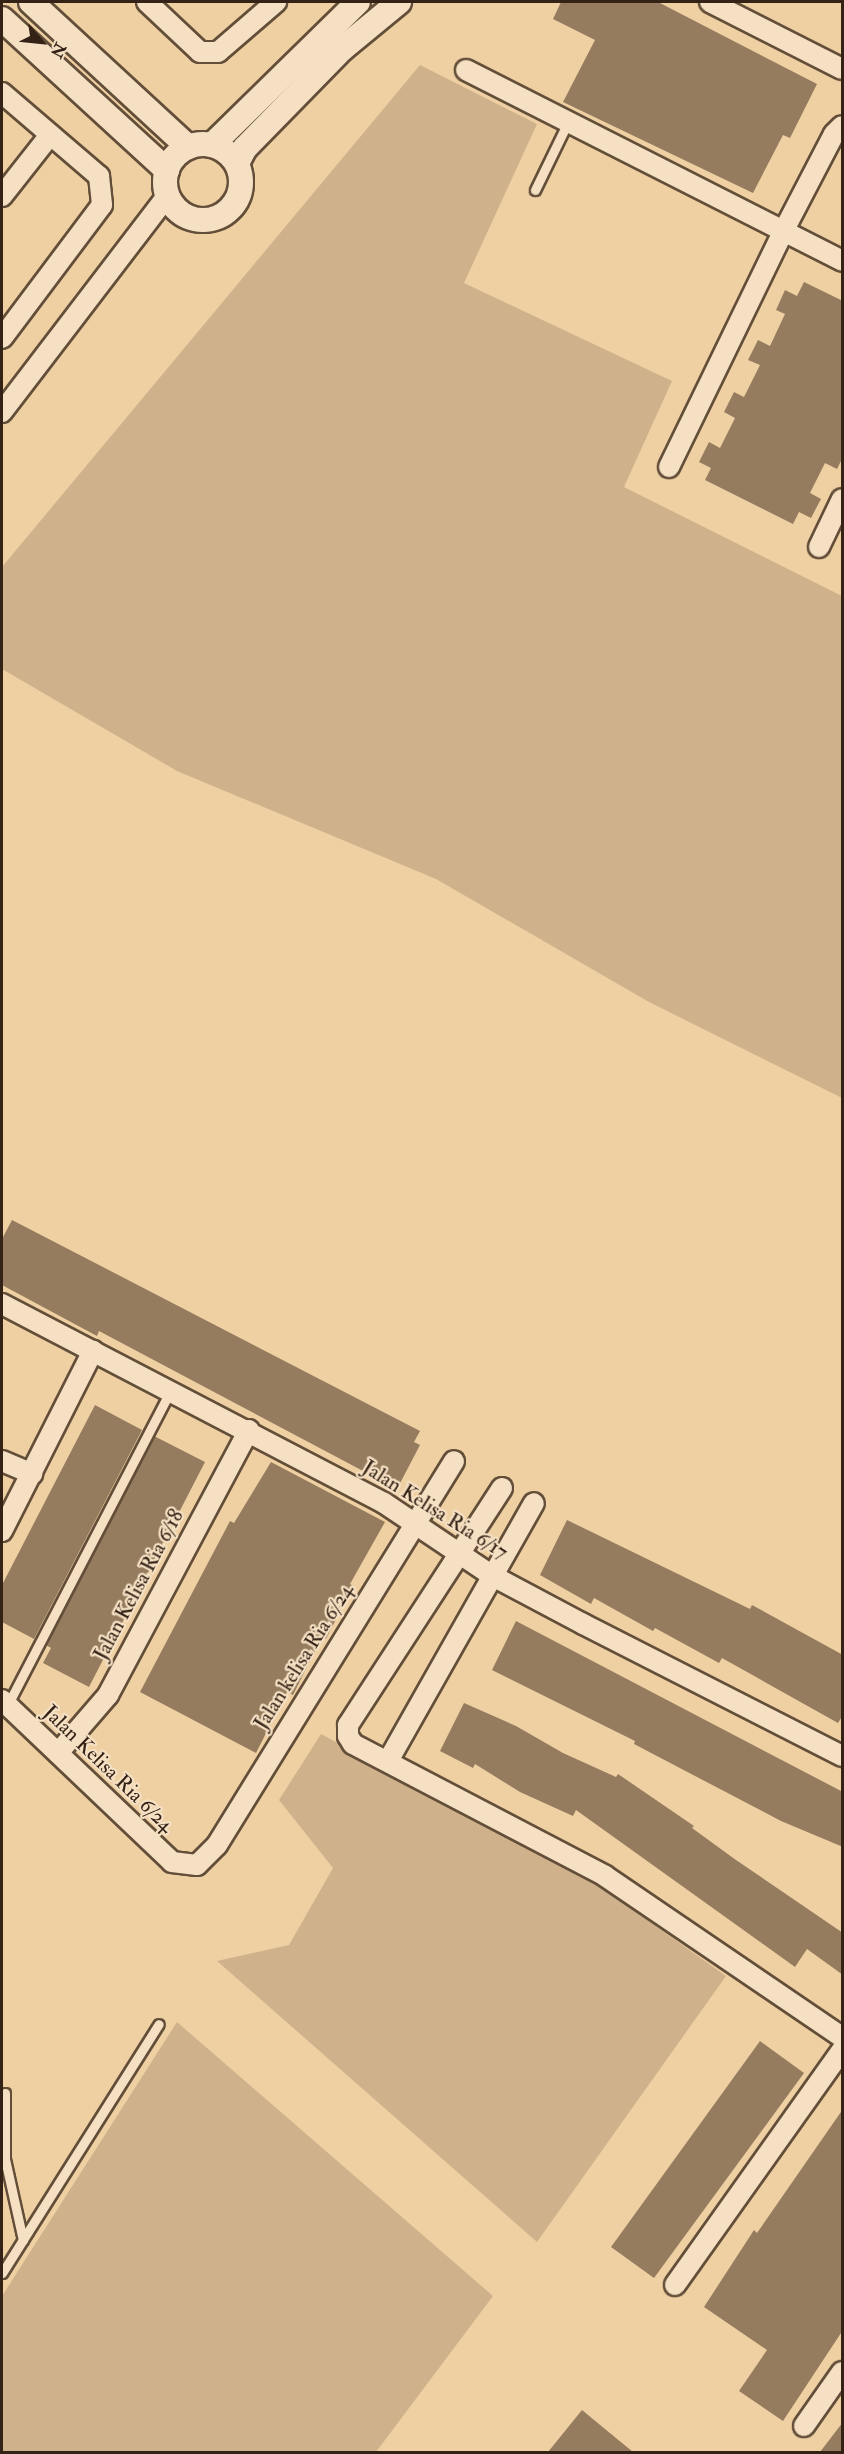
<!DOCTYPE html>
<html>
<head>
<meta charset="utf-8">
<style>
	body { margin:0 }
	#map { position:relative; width:844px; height:2454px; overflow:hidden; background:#efd0a3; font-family:"IM FELL Double Pica",serif }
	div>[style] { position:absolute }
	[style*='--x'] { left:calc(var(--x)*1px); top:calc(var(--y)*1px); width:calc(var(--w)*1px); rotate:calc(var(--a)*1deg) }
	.green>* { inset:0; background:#cfb28b }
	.building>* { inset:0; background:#957c5f }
	.roads { filter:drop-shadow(2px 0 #634e39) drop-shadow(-2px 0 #634e39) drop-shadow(0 2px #634e39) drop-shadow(0 -2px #634e39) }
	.service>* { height:9px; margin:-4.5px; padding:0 4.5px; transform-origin:4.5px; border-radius:4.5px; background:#f5e0c3 }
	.minor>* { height:20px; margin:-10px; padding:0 10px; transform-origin:10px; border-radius:10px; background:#f5e0c3 }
	.tertiary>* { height:24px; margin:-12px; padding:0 12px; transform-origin:12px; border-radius:12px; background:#f5e0c3 }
	.tertiary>.ring { margin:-12px; padding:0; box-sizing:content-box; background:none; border:24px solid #f5e0c3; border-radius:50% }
	span { translate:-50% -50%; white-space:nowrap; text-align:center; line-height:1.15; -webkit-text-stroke:4.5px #f5e0c3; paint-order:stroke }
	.street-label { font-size:21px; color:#342216 }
	.frame { position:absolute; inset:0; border:3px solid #342216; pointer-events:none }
	.north { position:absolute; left:12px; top:12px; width:60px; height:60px; -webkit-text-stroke:4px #f5e0c3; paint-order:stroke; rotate:117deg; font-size:16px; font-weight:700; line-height:24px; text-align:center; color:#342216 }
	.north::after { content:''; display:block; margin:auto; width:21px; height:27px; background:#342216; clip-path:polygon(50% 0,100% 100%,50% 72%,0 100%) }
</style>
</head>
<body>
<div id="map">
	<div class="green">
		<i style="clip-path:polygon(420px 65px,537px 124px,464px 283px,672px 381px,624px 487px,842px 596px,842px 1098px,649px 1002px,436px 879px,177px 771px,2px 669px,2px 567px)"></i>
		<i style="clip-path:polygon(321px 1734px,591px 1880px,726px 1976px,537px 2242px,217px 1961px,289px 1945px,333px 1868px,279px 1800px)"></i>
		<i style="clip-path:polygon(177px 2022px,493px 2296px,376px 2452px,2px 2452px,2px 2296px)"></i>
	</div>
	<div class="building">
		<i style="clip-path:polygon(561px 2px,658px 2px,817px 84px,790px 138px,783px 135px,753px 193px,563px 102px,595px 40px,553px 19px)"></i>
		<i style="clip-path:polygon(804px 282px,843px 301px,843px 457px,837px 469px,825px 463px,810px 493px,821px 499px,811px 518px,799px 512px,793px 524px,705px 480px,711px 468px,699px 462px,709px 442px,720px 448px,735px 418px,724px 412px,734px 392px,744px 397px,760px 365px,748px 360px,758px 340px,770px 346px,785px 314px,776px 310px,785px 290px,797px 296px)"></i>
		<i style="clip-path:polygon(12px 1220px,420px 1431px,414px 1442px,420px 1445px,397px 1489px,99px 1331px,97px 1336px,2px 1285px,2px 1239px)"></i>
		<i style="clip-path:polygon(95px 1405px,142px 1430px,34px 1639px,2px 1622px,2px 1585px)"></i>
		<i style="clip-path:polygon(154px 1436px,205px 1462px,89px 1687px,43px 1663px,51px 1648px,46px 1645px)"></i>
		<i style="clip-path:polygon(271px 1462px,385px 1522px,350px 1584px,353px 1586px,326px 1639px,322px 1637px,293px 1695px,287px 1692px,256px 1753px,140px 1692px,230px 1521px,234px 1523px)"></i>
		<i style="clip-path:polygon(567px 1520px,750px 1609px,752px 1605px,843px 1655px,843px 1715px,838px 1723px,722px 1658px,719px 1663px,655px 1628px,653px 1631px,594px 1598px,591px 1604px,540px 1575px)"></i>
		<i style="clip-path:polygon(516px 1621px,843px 1792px,843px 1847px,781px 1821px,634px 1744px,635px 1741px,492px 1670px)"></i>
		<i style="clip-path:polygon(464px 1703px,516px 1726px,563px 1753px,616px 1777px,618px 1774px,694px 1826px,692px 1828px,736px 1860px,843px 1933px,843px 1975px,807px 1949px,795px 1967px,576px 1810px,573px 1816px,520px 1792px,475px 1764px,473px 1768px,440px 1751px)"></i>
		<i style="clip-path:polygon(760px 2041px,804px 2073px,654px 2278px,611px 2247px)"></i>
		<i style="clip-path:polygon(843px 2109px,843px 2330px,783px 2421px,739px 2391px,767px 2350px,704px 2307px,754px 2230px,757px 2233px)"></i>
		<i style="clip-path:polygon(582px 2410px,605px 2429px,633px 2452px,548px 2452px)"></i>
		<i style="clip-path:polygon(843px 2422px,843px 2452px,820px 2452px)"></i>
	</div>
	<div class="roads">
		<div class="service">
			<i style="--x:535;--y:190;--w:76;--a:-64.1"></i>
			<i style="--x:7;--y:1706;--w:355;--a:-62.6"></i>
			<i style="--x:5;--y:2093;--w:66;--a:90"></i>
			<i style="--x:5;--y:2159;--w:83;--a:77.5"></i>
			<i style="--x:2;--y:2273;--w:294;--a:-57.8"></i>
		</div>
		<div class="minor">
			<i style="--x:147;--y:2;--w:73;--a:43.3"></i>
			<i style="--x:200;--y:52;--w:18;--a:0"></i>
			<i style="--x:218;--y:52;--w:77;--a:-40.8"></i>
			<i style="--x:710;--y:2;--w:148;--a:26.9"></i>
			<i style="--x:466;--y:70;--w:422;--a:26.9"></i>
			<i style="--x:2;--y:93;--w:128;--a:40.6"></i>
			<i style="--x:99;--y:176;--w:29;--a:84"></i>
			<i style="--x:102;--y:205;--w:166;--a:126.9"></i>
			<i style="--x:2;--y:196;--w:78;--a:-51.8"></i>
			<i style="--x:2;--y:412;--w:272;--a:-52.6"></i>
			<i style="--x:669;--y:467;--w:261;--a:-64.1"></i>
			<i style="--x:783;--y:232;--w:110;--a:-62.5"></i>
			<i style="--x:834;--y:134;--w:11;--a:-45"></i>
			<i style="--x:819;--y:547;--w:53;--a:-64.4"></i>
			<i style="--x:2;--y:1304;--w:431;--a:27.5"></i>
			<i style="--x:384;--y:1503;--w:129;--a:33.9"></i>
			<i style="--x:491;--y:1575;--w:104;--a:28"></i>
			<i style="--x:583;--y:1624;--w:291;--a:27"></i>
			<i style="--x:2;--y:1461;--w:33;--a:23"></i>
			<i style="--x:502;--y:1488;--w:283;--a:123"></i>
			<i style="--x:348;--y:1725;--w:11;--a:90"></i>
			<i style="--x:348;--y:1736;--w:9;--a:58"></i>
			<i style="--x:353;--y:1744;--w:284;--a:27.6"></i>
			<i style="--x:605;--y:1876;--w:287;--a:34.2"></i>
			<i style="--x:2;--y:1531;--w:202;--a:-63.2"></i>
			<i style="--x:2;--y:1700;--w:235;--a:43.6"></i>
			<i style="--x:172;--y:1862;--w:25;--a:7"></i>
			<i style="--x:197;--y:1865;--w:28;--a:-45"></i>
			<i style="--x:217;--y:1845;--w:451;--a:-58.3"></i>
			<i style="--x:58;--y:1753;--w:77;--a:-49.2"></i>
			<i style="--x:108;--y:1695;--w:300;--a:-62"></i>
			<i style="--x:388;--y:1761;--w:296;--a:-60.5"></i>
			<i style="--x:675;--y:2285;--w:288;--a:-54.6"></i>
			<i style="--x:804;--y:2426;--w:66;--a:-54.9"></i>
		</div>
		<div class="tertiary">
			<i style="--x:31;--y:2;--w:214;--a:42.7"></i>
			<i style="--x:2;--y:19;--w:224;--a:42.5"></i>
			<i class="ring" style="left:165px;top:144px;width:52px;height:52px"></i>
			<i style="--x:212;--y:145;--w:204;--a:-44.4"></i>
			<i style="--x:237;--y:163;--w:17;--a:-62"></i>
			<i style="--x:245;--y:148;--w:139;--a:-45.6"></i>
			<i style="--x:342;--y:49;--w:74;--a:-39.5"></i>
		</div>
	</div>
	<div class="street-label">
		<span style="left:435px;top:1510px;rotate:32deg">Jalan Kelisa Ria 6/17</span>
		<span style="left:139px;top:1585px;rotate:-62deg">Jalan Kelisa Ria 6/18</span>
		<span style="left:304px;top:1657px;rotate:-58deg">Jalan kelisa Ria 6/24</span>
		<span style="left:108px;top:1769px;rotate:44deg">Jalan Kelisa Ria 6/24</span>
	</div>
	<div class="frame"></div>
	<div class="north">N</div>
</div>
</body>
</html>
